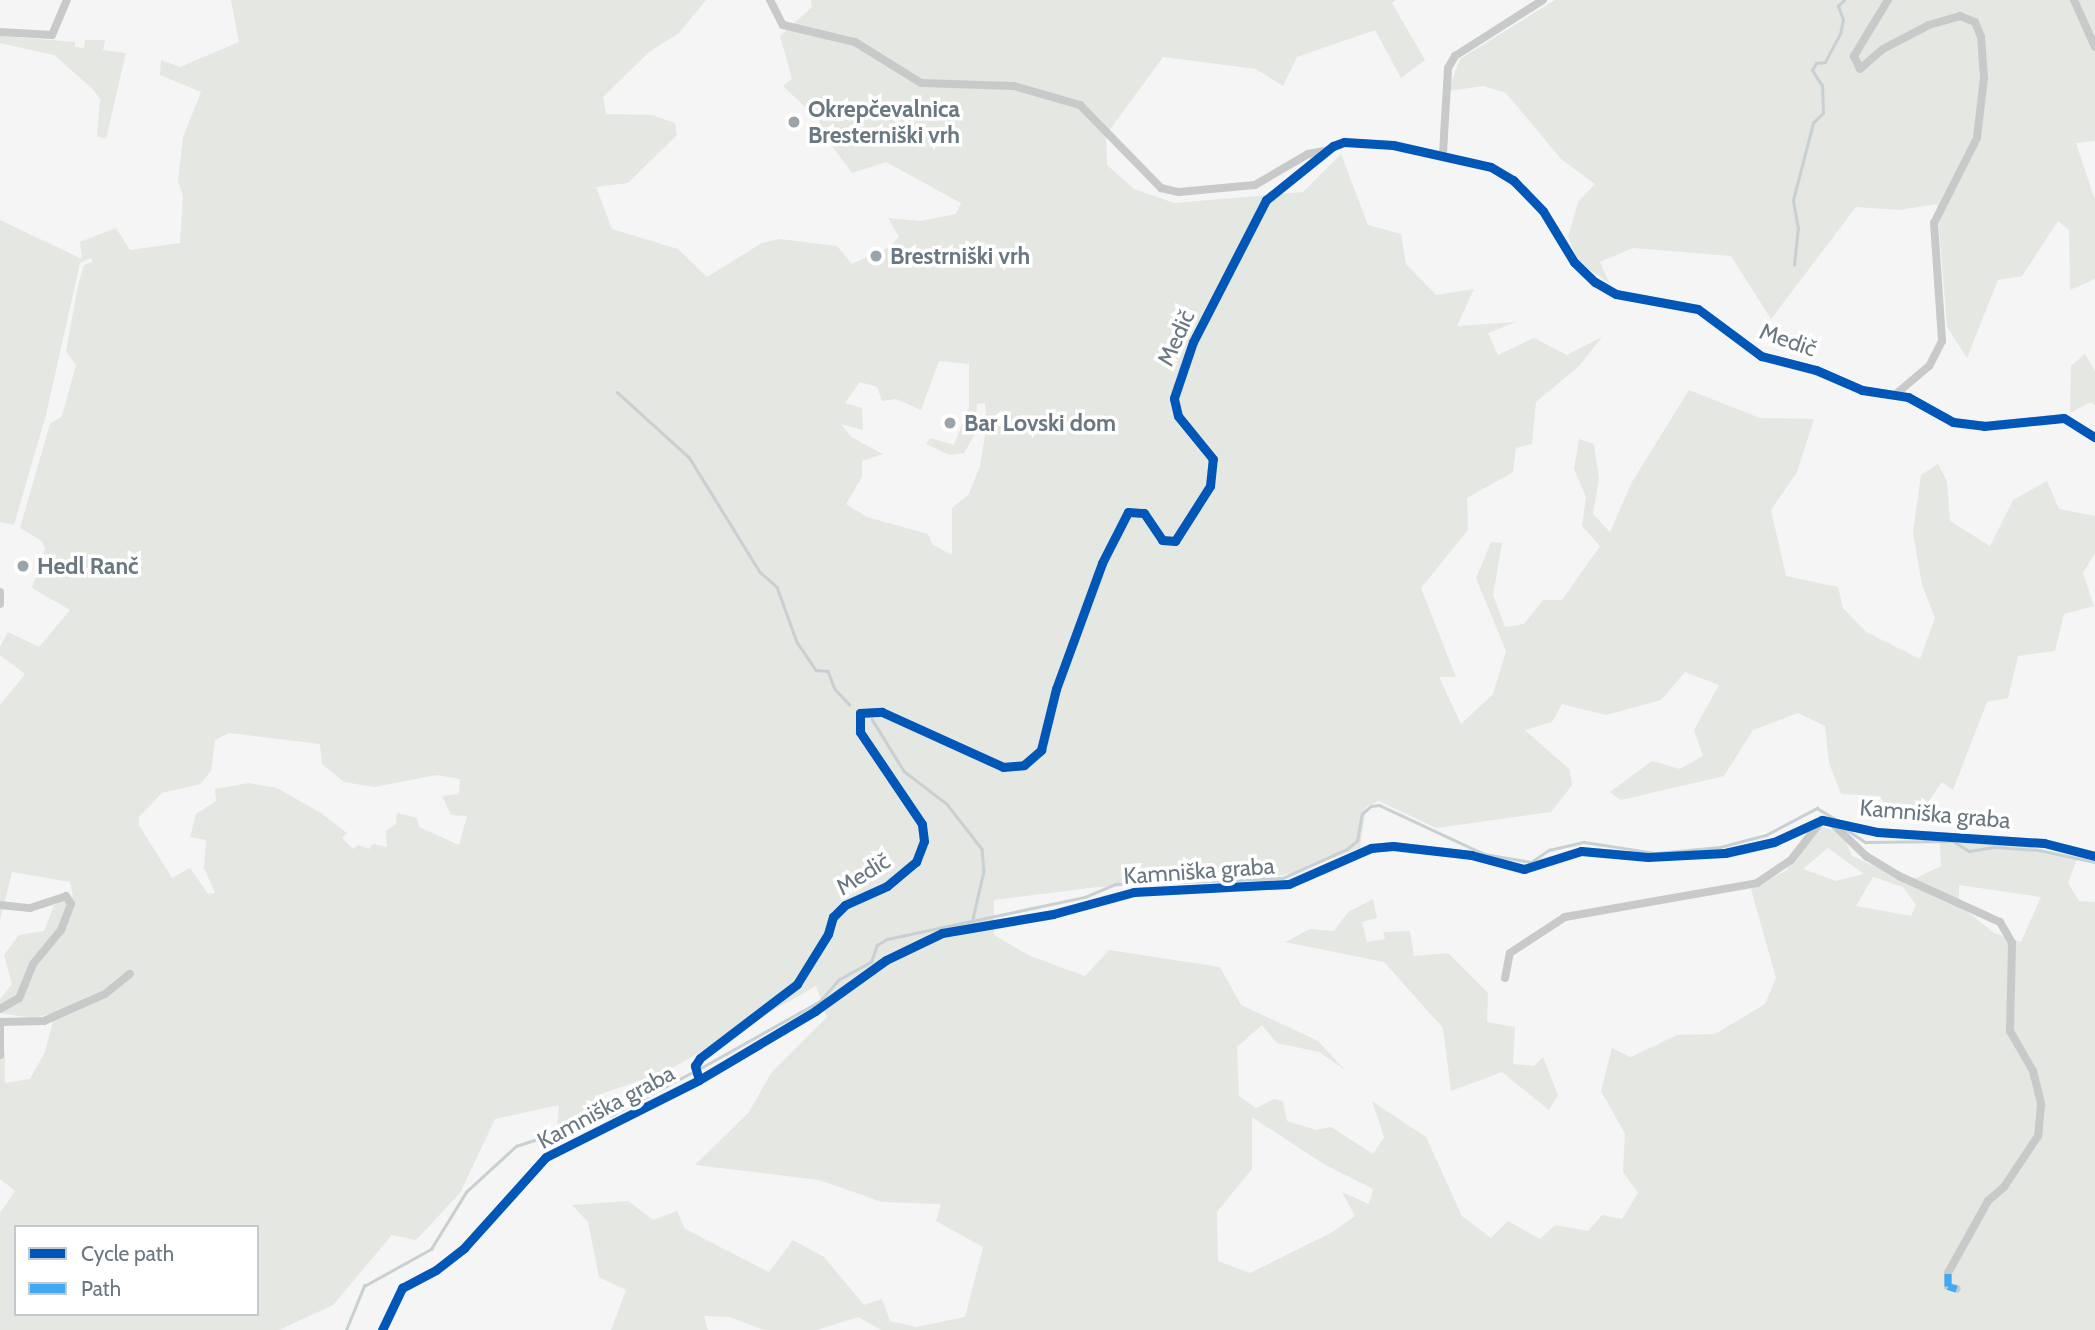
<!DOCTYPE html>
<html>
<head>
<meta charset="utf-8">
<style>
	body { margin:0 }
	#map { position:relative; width:2095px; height:1330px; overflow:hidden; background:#f5f5f5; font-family:Cabin,sans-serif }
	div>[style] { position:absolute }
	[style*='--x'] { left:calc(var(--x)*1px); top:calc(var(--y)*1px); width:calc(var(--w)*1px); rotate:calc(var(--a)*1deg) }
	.green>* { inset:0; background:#e4e7e2 }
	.stream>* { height:2.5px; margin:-1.25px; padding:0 1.25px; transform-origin:1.25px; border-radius:1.25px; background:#c8d0d2 }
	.street>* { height:8px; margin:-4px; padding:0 4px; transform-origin:4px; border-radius:4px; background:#c8caca }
	.quiet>* { height:7px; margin-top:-3.5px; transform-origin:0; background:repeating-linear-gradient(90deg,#3fa9f5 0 14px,transparent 0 21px) }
	.cycleway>* { height:9px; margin:-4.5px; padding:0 4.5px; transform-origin:4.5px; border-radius:4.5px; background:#0057b8 }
	.dots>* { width:19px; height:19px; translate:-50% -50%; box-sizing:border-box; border:4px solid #fff; border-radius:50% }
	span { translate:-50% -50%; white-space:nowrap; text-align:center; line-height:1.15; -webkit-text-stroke:7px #fff; paint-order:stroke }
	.poi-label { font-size:23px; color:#697881; font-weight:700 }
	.left { translate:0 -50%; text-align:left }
	.street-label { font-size:23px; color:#697881 }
	.legend { position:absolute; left:14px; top:1225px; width:245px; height:91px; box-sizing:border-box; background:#fff; border:2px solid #c3c9cd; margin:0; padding:9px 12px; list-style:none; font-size:21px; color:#697881 }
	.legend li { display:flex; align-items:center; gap:14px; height:35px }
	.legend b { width:35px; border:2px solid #c3c9cd }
</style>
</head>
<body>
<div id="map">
	<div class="green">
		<i style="clip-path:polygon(evenodd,231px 0,706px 0,679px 33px,649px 52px,603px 97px,606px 114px,652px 115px,675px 123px,677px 135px,628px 183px,596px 187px,612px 229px,678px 249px,707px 277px,762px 243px,780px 239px,837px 246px,852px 264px,889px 247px,899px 237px,888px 218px,920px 221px,956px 214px,961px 203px,886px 162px,852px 173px,823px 134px,819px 120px,783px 86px,792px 79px,780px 36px,812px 7px,811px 0,1396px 0,1392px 3px,1425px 60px,1401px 78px,1375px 30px,1297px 57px,1283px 86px,1256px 69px,1163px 57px,1106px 135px,1107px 165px,1134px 189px,1174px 203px,1303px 192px,1341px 154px,1368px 225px,1401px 234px,1406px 264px,1436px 295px,1474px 289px,1457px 326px,1516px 322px,1488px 333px,1498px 355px,1534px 338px,1567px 355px,1602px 337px,1579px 366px,1536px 402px,1532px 444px,1516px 448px,1513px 472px,1467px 498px,1468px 530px,1421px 588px,1456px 677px,1439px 677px,1461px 724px,1493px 694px,1506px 651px,1476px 578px,1491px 542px,1502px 543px,1493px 595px,1505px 627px,1524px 624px,1543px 600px,1562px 600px,1600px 546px,1582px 526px,1586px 497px,1574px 469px,1579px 439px,1594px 444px,1599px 478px,1593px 514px,1610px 532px,1632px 482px,1689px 390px,1760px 418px,1814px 419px,1797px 472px,1771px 510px,1786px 576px,1838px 587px,1843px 608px,1866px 632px,1920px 659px,1935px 618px,1922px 585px,1913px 533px,1921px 475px,1938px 464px,1947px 481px,1950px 521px,1990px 546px,2013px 500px,2047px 481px,2059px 509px,2095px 516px,2095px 553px,2083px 573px,2094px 606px,2064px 614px,2055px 651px,2018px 656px,2008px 698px,1987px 702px,1953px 790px,1942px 782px,1927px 804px,1888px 812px,1880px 796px,1841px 794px,1829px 763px,1825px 726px,1798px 713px,1753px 730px,1724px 776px,1621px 800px,1610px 792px,1652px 761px,1680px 769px,1703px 756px,1694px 730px,1719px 685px,1685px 672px,1661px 700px,1606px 715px,1562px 704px,1552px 722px,1525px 730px,1570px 770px,1572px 785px,1551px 812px,1436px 828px,1379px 801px,1366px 807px,1360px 848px,1293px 873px,1243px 882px,1098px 887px,994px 900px,994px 935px,1028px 955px,1085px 976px,1109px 950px,1220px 967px,1241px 1005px,1318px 1041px,1345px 1070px,1319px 1052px,1277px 1043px,1262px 1025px,1237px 1047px,1239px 1096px,1256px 1108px,1274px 1099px,1283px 1101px,1287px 1121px,1316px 1130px,1331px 1127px,1373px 1154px,1384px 1137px,1372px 1101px,1426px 1137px,1462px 1216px,1491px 1238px,1508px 1221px,1540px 1239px,1555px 1225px,1588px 1231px,1602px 1215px,1622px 1219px,1638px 1193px,1623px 1172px,1625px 1134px,1601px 1091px,1612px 1048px,1631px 1057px,1677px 1035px,1715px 1034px,1765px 1004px,1776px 978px,1751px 889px,1787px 870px,1802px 840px,1823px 827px,1842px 833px,1852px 856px,1908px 882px,1941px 866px,1940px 841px,2021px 844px,2077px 859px,2068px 883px,2079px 901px,2095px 902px,2095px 1330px,881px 1330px,858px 1317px,817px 1330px,765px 1330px,729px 1317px,704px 1316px,708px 1330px,611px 1330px,626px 1290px,599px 1277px,588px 1222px,572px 1205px,628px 1201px,653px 1220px,677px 1211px,685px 1229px,769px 1272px,793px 1240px,824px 1257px,864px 1305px,882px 1299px,890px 1321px,916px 1327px,965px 1317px,983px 1247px,936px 1221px,941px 1204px,882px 1202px,819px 1180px,695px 1165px,749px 1112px,771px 1073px,827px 1017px,816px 986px,665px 1072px,595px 1096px,592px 1127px,556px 1137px,559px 1105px,495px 1119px,460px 1193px,416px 1240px,392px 1235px,333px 1305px,279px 1330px,0 1330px,0 1213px,15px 1191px,0 1179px,0 1058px,5px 1051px,5px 1083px,30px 1079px,45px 1052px,55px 1013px,32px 1018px,0 1013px,0 999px,12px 984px,4px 955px,19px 935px,44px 931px,54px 905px,73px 897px,70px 882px,12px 872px,0 920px,0 705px,25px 674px,0 655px,0 647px,8px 632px,39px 647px,70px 610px,32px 588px,45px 549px,42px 541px,20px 528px,50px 424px,62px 416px,76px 365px,66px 351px,78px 286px,84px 265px,93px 262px,91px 258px,80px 263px,46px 415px,14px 525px,0 522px,0 220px,82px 259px,80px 242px,116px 228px,130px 250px,180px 243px,183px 196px,178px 180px,183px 137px,201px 92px,160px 75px,161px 60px,180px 67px,239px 42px,231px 0,939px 361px,969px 364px,969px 407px,954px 445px,930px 438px,926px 444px,949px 455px,964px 453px,975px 434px,977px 404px,985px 403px,987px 423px,980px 466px,969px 494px,952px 508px,952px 555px,933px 545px,928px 534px,867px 517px,846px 504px,862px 477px,862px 461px,883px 454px,851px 437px,841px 424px,863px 430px,862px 408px,845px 403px,860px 382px,877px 387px,882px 401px,896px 399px,921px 410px,939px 361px,231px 0,229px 733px,320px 744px,322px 764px,344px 782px,374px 787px,437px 775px,460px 779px,459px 794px,442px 796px,451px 815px,467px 816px,459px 845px,419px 827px,417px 818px,397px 813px,396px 824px,386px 831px,387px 847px,373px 844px,369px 849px,358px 845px,353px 849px,342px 838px,347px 833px,321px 813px,277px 788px,249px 783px,215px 789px,216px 801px,196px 814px,190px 837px,206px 840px,204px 868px,215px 893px,208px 894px,190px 868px,172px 878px,139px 825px,139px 817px,162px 793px,200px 784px,211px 771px,215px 740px,229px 733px,231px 0,1828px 848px,1864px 874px,1863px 874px,1836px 881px,1803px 869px,1828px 848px,231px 0,1873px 877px,1903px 887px,1916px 905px,1911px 916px,1856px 906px,1873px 877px,231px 0,1959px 885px,2041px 897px,2021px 942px,1994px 933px,1959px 905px,1959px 885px,231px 0,1252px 1117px,1325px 1165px,1373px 1189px,1369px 1204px,1342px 1192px,1355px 1216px,1331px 1233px,1250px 1273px,1218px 1261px,1217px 1212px,1252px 1169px,1252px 1117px,231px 0,16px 1227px,257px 1227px,257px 1314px,16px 1314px,16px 1227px)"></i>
		<i style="clip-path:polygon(1555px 0,2095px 0,2095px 141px,2076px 143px,2095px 200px,2095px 279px,2070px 290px,2069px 230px,2058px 221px,2022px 276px,1998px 280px,1967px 358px,1947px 327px,1937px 204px,1899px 210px,1856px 207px,1771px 319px,1731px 256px,1633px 248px,1600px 262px,1610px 284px,1579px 262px,1568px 237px,1578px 202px,1595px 184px,1561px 159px,1506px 93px,1483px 86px,1448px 91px,1460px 59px)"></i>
		<i style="clip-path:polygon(0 36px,75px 42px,75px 47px,84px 48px,85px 40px,105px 40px,103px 50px,126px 53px,106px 139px,97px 136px,100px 99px,93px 89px,54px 55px,0 43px)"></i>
		<i style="clip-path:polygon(2085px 354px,2095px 371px,2095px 405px,2091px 402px,2070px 413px,2071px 366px)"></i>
		<i style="clip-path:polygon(1373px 899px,1377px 918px,1362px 922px,1367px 942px,1385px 939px,1383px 932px,1410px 931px,1414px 956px,1448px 953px,1488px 993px,1487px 1022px,1515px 1027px,1513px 1064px,1534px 1066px,1543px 1057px,1558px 1095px,1549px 1110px,1502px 1072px,1451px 1091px,1443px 1028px,1384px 962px,1285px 942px,1310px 929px,1334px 931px,1348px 912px)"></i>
	</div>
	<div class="stream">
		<i style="--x:1794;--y:265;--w:36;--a:-84"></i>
		<i style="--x:1798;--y:229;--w:29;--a:-100"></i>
		<i style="--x:1793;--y:200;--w:80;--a:-75.4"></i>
		<i style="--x:1813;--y:123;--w:14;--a:-45"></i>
		<i style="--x:1823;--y:113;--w:27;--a:-92"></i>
		<i style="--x:1822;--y:86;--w:19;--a:-122"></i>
		<i style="--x:1812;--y:70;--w:8;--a:-60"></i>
		<i style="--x:1816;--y:63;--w:9;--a:-6"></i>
		<i style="--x:1825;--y:62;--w:32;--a:-62"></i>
		<i style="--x:1840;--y:34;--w:14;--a:-78"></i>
		<i style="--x:1843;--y:20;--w:15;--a:-110"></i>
		<i style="--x:1838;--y:6;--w:8;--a:-45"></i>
		<i style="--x:617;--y:392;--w:97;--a:42.1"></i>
		<i style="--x:689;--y:457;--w:135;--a:58.3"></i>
		<i style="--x:760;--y:572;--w:23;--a:41"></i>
		<i style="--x:777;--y:587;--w:59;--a:70"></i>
		<i style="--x:797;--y:642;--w:34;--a:56"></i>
		<i style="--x:816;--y:670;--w:12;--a:5"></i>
		<i style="--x:828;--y:671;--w:19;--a:69"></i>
		<i style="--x:835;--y:689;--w:21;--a:47"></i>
		<i style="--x:872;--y:719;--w:61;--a:58.4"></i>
		<i style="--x:904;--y:771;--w:54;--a:37.5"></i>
		<i style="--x:947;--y:804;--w:57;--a:52.1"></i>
		<i style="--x:982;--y:849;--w:22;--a:85"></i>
		<i style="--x:984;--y:871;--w:49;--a:102.9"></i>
		<i style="--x:1843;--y:827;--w:27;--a:34"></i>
		<i style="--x:1865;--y:842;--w:88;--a:-0.7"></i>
		<i style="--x:1953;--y:841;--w:19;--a:32"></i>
		<i style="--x:1969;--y:851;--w:26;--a:-9"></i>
		<i style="--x:1995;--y:847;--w:44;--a:3.9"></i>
		<i style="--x:2039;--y:850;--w:57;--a:12.1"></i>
		<i style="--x:699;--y:1069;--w:139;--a:-29.3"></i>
		<i style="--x:820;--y:1001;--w:28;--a:-49"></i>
		<i style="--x:838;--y:980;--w:38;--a:-29"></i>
		<i style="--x:871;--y:962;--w:18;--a:-71"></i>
		<i style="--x:877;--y:945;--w:12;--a:-31"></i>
		<i style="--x:887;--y:939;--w:202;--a:-12"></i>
		<i style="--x:1085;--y:897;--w:33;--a:-23"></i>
		<i style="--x:1115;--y:884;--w:168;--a:-2"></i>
		<i style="--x:1283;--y:878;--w:70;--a:-24.4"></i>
		<i style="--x:1347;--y:849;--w:13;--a:-39"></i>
		<i style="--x:1357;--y:841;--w:27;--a:-80"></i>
		<i style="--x:1362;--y:814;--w:12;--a:-42"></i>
		<i style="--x:1371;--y:806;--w:8;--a:-7"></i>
		<i style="--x:1379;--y:805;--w:116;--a:25"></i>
		<i style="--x:1484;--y:854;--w:48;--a:9.7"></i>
		<i style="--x:1531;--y:862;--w:22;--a:-34"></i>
		<i style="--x:1549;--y:850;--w:36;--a:-13"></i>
		<i style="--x:1584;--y:842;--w:73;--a:8.7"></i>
		<i style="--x:1656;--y:853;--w:64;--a:-5.4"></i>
		<i style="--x:1720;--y:847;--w:48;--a:-14.6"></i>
		<i style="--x:1766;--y:835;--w:58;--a:-27.9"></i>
		<i style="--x:1817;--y:808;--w:26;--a:31"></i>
		<i style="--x:346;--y:1330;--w:48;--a:-67.8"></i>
		<i style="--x:364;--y:1286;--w:77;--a:-28.9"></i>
		<i style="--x:431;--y:1249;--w:67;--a:-58.4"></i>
		<i style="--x:466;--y:1192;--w:68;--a:-42.6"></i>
		<i style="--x:516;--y:1146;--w:101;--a:-17.9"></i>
		<i style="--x:612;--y:1115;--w:92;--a:-28"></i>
	</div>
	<div class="street">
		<i style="--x:770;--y:0;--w:28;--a:63"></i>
		<i style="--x:783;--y:25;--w:74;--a:13.3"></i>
		<i style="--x:855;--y:42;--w:78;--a:31.8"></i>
		<i style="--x:921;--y:83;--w:93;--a:1.8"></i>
		<i style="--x:1014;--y:86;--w:69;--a:16.1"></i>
		<i style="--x:1080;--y:105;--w:116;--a:45.7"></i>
		<i style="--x:1161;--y:188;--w:18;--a:13"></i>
		<i style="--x:1179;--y:192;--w:76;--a:-5.3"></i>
		<i style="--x:1255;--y:185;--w:61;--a:-30.3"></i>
		<i style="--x:1308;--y:154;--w:15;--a:-11"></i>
		<i style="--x:1888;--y:0;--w:66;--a:121.3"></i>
		<i style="--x:1854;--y:56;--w:14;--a:65"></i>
		<i style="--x:1860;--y:69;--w:30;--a:-41"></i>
		<i style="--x:1883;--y:49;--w:52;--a:-27.6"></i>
		<i style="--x:1929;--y:25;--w:32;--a:-16"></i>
		<i style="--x:1960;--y:16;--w:16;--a:22"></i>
		<i style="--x:1975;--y:22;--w:16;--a:68"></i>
		<i style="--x:1981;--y:37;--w:41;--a:85.8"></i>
		<i style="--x:1984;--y:78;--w:60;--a:96.7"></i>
		<i style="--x:1977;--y:138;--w:95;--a:116.8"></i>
		<i style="--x:1934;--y:223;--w:118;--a:86.1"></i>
		<i style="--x:1942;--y:341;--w:28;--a:117"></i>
		<i style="--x:1929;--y:366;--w:43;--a:139.7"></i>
		<i style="--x:2074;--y:0;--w:51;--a:65.9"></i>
		<i style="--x:0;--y:32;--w:52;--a:3.3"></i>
		<i style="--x:52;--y:35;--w:38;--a:-67"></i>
		<i style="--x:1443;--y:153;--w:85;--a:-86.6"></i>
		<i style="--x:1448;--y:68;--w:14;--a:-60"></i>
		<i style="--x:1455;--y:56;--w:104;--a:-32.5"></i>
		<i style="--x:0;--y:592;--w:12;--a:90"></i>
		<i style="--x:1834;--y:825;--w:45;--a:44.1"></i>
		<i style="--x:1866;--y:856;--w:39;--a:31"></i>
		<i style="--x:1899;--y:876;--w:111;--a:24.5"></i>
		<i style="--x:2000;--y:922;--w:24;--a:60"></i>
		<i style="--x:2012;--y:943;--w:88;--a:91.3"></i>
		<i style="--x:2010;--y:1031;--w:46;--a:60.1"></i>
		<i style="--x:2033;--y:1071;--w:34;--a:76"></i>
		<i style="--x:2041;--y:1104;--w:32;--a:95"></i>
		<i style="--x:2038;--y:1136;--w:61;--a:123.7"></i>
		<i style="--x:2004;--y:1187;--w:21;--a:139"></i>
		<i style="--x:1988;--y:1201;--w:82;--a:119.1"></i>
		<i style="--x:1948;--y:1273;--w:13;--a:90"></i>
		<i style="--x:1948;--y:1286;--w:9;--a:18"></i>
		<i style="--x:0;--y:905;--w:30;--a:6"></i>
		<i style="--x:30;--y:908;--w:38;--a:-18"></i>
		<i style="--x:66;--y:896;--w:9;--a:58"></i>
		<i style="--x:71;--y:904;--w:28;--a:111"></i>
		<i style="--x:61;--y:930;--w:44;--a:129.5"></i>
		<i style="--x:33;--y:964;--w:37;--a:112"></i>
		<i style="--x:19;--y:998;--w:22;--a:150"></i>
		<i style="--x:1505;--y:978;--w:25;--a:-79"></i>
		<i style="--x:1510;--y:953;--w:66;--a:-33.2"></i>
		<i style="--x:1565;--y:917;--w:195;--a:-10"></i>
		<i style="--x:1757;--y:883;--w:41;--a:-34.1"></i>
		<i style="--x:1791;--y:860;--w:51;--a:-52.2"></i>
		<i style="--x:0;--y:1022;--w:44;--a:-1.3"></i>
		<i style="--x:44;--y:1021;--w:67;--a:-23.9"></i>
		<i style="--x:105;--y:994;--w:32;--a:-39"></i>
		<i style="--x:0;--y:1023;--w:32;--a:90"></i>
		<i style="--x:699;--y:1080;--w:15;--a:-106"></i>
		<i style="--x:695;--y:1066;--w:9;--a:-58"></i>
		<i style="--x:700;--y:1058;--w:122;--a:-37.3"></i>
		<i style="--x:797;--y:984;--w:59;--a:-58.2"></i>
		<i style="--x:828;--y:934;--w:18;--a:-74"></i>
		<i style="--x:833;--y:917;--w:17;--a:-45"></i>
		<i style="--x:845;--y:905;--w:46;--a:-24.3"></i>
		<i style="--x:887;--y:886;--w:38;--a:-40"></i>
		<i style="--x:916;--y:862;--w:22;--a:-69"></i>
		<i style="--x:924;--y:841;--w:17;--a:-97"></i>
		<i style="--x:922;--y:824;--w:111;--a:-124"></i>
		<i style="--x:860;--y:732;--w:19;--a:-90"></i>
		<i style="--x:860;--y:713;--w:22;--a:-3"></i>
		<i style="--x:882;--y:712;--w:133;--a:24.4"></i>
		<i style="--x:1003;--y:767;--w:21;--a:-5"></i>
		<i style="--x:1024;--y:765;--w:23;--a:-41"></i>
		<i style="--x:1041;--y:750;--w:63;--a:-76.2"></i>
		<i style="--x:1056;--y:689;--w:134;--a:-69.9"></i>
		<i style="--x:1102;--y:563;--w:57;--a:-63"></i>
		<i style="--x:1128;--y:512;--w:16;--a:4"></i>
		<i style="--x:1144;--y:513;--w:32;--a:56"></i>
		<i style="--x:1162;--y:540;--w:13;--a:4"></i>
		<i style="--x:1175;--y:541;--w:65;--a:-57.5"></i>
		<i style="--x:1210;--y:486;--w:27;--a:-84"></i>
		<i style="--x:1213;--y:459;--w:55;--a:-129.1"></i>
		<i style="--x:1178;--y:416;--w:18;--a:-103"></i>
		<i style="--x:1174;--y:398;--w:59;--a:-71.3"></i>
		<i style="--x:1193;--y:342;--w:160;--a:-62.8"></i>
		<i style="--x:1266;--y:200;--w:86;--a:-38.9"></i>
		<i style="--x:1333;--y:146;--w:12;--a:-20"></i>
		<i style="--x:1344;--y:142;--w:49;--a:3.5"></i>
		<i style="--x:1393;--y:145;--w:100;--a:12.7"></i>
		<i style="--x:1491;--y:167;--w:26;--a:31"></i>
		<i style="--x:1513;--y:180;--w:43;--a:45.9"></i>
		<i style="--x:1543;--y:211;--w:60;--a:58.7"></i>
		<i style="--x:1574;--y:262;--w:29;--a:44"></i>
		<i style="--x:1595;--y:282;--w:24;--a:30"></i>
		<i style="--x:1616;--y:294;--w:83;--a:10.4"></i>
		<i style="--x:1698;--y:309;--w:79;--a:36.7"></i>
		<i style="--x:1761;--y:356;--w:57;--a:14.3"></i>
		<i style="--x:1816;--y:370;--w:50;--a:23.5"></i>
		<i style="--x:1862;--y:390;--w:47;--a:8.7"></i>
		<i style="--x:1908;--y:397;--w:51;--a:29.1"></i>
		<i style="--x:1953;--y:422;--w:31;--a:7"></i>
		<i style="--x:1984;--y:426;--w:80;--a:-5.7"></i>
		<i style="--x:2064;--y:418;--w:36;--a:32"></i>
		<i style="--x:382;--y:1330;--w:47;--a:-64.5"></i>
		<i style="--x:402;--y:1288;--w:38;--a:-28"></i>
		<i style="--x:436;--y:1270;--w:36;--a:-38"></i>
		<i style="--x:464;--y:1248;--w:122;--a:-48"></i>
		<i style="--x:546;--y:1157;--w:171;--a:-26.7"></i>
		<i style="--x:699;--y:1080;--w:135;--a:-30.7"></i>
		<i style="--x:815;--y:1011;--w:87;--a:-35.7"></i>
		<i style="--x:886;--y:960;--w:62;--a:-25.7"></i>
		<i style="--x:942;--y:933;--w:113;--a:-9.7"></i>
		<i style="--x:1053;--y:914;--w:84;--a:-15.2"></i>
		<i style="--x:1134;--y:892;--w:155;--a:-3"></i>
		<i style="--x:1289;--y:884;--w:90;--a:-23.7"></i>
		<i style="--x:1371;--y:848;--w:22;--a:-5"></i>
		<i style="--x:1393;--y:846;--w:79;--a:6.6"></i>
		<i style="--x:1471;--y:855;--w:55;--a:14.8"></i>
		<i style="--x:1524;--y:869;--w:60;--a:-17.5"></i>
		<i style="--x:1581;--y:851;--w:67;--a:5.1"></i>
		<i style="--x:1648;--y:857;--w:77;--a:-3"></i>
		<i style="--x:1725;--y:853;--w:50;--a:-12.7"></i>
		<i style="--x:1774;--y:842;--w:53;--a:-24.6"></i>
		<i style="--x:1822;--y:820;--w:56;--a:12.3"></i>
		<i style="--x:1877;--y:832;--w:167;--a:3.8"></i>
		<i style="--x:2044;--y:843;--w:53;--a:14.3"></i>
	</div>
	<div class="quiet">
		<i style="--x:1948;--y:1273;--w:13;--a:90"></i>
		<i style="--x:1948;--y:1286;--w:9;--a:18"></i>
	</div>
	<div class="cycleway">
		<i style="--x:699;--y:1080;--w:15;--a:-106"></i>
		<i style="--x:695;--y:1066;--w:9;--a:-58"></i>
		<i style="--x:700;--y:1058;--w:122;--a:-37.3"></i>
		<i style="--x:797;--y:984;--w:59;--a:-58.2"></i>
		<i style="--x:828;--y:934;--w:18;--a:-74"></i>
		<i style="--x:833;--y:917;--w:17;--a:-45"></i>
		<i style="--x:845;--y:905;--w:46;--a:-24.3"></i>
		<i style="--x:887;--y:886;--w:38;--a:-40"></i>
		<i style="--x:916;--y:862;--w:22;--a:-69"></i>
		<i style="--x:924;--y:841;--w:17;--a:-97"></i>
		<i style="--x:922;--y:824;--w:111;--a:-124"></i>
		<i style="--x:860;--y:732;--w:19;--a:-90"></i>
		<i style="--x:860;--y:713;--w:22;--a:-3"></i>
		<i style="--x:882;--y:712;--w:133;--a:24.4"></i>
		<i style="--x:1003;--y:767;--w:21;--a:-5"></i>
		<i style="--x:1024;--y:765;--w:23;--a:-41"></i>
		<i style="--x:1041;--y:750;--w:63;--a:-76.2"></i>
		<i style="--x:1056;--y:689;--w:134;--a:-69.9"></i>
		<i style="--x:1102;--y:563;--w:57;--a:-63"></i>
		<i style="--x:1128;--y:512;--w:16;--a:4"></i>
		<i style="--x:1144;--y:513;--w:32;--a:56"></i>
		<i style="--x:1162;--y:540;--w:13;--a:4"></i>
		<i style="--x:1175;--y:541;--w:65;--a:-57.5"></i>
		<i style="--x:1210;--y:486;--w:27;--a:-84"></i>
		<i style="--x:1213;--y:459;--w:55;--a:-129.1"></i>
		<i style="--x:1178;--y:416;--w:18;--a:-103"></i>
		<i style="--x:1174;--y:398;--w:59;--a:-71.3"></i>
		<i style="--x:1193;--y:342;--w:160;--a:-62.8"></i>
		<i style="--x:1266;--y:200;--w:86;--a:-38.9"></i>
		<i style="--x:1333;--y:146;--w:12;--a:-20"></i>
		<i style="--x:1344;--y:142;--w:49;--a:3.5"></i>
		<i style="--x:1393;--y:145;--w:100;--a:12.7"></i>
		<i style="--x:1491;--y:167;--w:26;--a:31"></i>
		<i style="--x:1513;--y:180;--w:43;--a:45.9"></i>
		<i style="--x:1543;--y:211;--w:60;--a:58.7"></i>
		<i style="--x:1574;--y:262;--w:29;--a:44"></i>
		<i style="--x:1595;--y:282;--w:24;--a:30"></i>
		<i style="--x:1616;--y:294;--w:83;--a:10.4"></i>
		<i style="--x:1698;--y:309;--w:79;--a:36.7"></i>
		<i style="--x:1761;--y:356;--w:57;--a:14.3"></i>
		<i style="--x:1816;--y:370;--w:50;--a:23.5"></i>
		<i style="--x:1862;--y:390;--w:47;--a:8.7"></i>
		<i style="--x:1908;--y:397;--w:51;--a:29.1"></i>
		<i style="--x:1953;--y:422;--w:31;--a:7"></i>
		<i style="--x:1984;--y:426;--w:80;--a:-5.7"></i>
		<i style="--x:2064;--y:418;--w:36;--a:32"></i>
		<i style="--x:382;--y:1330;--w:47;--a:-64.5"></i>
		<i style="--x:402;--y:1288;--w:38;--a:-28"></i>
		<i style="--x:436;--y:1270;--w:36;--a:-38"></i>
		<i style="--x:464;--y:1248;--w:122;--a:-48"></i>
		<i style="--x:546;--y:1157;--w:171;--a:-26.7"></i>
		<i style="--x:699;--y:1080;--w:135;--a:-30.7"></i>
		<i style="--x:815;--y:1011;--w:87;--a:-35.7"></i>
		<i style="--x:886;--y:960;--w:62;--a:-25.7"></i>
		<i style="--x:942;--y:933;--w:113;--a:-9.7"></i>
		<i style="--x:1053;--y:914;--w:84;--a:-15.2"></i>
		<i style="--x:1134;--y:892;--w:155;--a:-3"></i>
		<i style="--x:1289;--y:884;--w:90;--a:-23.7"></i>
		<i style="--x:1371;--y:848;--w:22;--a:-5"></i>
		<i style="--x:1393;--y:846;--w:79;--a:6.6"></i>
		<i style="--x:1471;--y:855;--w:55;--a:14.8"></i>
		<i style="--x:1524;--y:869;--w:60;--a:-17.5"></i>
		<i style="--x:1581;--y:851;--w:67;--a:5.1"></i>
		<i style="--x:1648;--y:857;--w:77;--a:-3"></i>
		<i style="--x:1725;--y:853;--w:50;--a:-12.7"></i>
		<i style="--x:1774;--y:842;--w:53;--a:-24.6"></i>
		<i style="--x:1822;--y:820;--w:56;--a:12.3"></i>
		<i style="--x:1877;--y:832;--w:167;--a:3.8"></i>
		<i style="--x:2044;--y:843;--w:53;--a:14.3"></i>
	</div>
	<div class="dots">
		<i style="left:794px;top:122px;background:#9aa4aa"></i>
		<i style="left:876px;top:256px;background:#9aa4aa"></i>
		<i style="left:950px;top:423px;background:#9aa4aa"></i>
		<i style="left:23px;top:566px;background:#9aa4aa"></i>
	</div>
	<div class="poi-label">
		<span class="left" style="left:808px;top:122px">Okrepčevalnica<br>Bresterniški vrh</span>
		<span class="left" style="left:890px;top:256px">Brestrniški vrh</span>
		<span class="left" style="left:964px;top:423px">Bar Lovski dom</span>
		<span class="left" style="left:37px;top:566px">Hedl Ranč</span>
	</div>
	<div class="street-label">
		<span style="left:1176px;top:338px;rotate:-66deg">Medič</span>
		<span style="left:1788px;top:340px;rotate:19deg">Medič</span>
		<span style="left:1935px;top:814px;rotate:5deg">Kamniška graba</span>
		<span style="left:1199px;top:871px;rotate:-4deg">Kamniška graba</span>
		<span style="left:863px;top:874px;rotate:-32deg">Medič</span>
		<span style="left:606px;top:1107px;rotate:-28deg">Kamniška graba</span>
	</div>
	<ul class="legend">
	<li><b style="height:9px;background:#0057b8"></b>Cycle path</li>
	<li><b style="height:9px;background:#3fa9f5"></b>Path</li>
	</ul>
</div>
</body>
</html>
